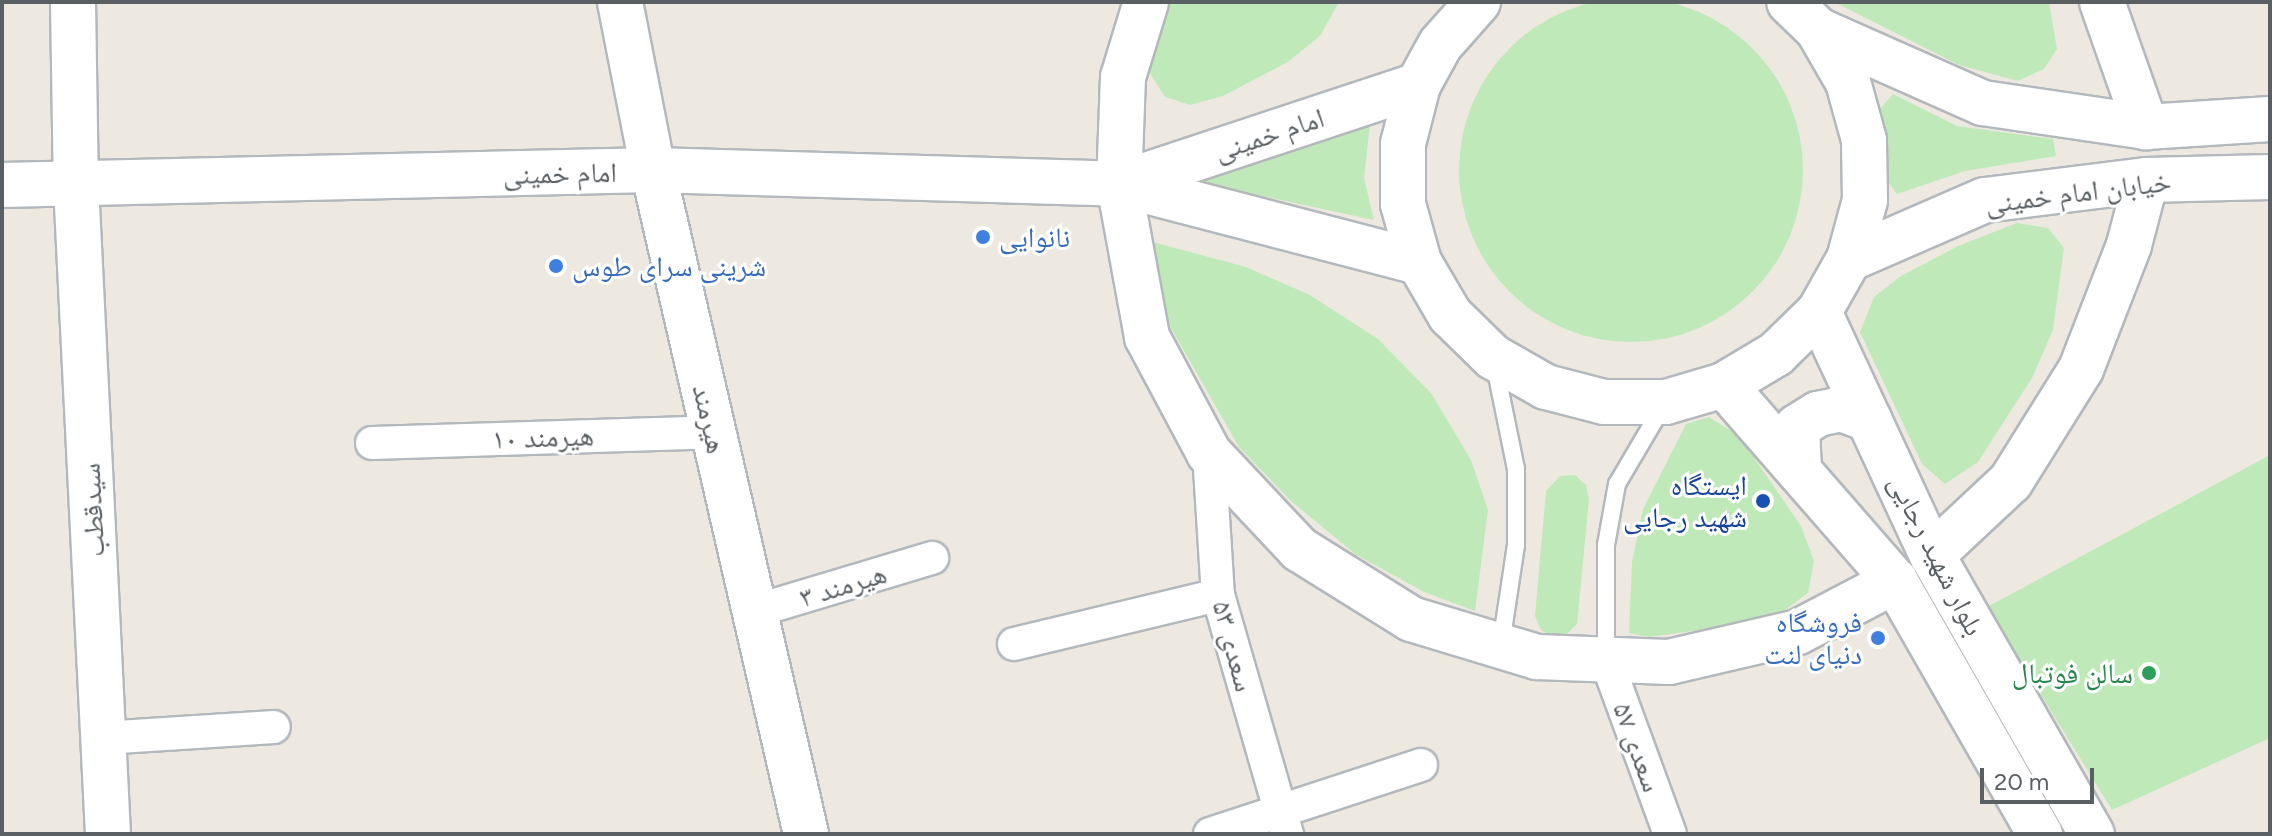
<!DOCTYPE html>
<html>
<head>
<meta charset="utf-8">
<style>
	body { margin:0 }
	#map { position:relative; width:2272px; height:836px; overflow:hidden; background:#eee9e0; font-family:Figtree,"Noto Naskh Arabic",sans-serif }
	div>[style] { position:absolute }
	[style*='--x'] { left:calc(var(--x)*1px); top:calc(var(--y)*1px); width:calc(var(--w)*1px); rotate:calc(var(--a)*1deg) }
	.green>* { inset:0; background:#c0e9b9 }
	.round { border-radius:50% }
	.roads { filter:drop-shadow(2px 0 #b3b8bd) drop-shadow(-2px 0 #b3b8bd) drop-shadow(0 2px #b3b8bd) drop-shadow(0 -2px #b3b8bd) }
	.lane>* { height:16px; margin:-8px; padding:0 8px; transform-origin:8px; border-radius:8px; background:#fff }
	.street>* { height:32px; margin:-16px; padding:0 16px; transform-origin:16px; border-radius:16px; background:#fff }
	.secondary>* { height:44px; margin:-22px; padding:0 22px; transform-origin:22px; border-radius:22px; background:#fff }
	.dots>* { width:22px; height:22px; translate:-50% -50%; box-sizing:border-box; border:4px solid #fff; border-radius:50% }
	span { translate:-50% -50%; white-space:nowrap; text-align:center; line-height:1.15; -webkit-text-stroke:6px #fff; paint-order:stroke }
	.street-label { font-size:28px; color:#595f63 }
	.shop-label { font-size:28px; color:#366cbe }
	.left { translate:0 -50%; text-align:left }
	.right { translate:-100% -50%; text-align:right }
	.transit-label { font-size:28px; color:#164399 }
	.leisure-label { font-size:28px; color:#27864d }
	.frame { position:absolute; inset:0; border:4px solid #595f63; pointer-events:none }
	.scale { position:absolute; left:1980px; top:768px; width:114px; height:36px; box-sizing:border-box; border:4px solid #595f63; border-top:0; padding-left:10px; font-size:24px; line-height:28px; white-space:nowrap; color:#595f63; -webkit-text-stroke:6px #fff; paint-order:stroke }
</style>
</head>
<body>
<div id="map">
	<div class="green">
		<i class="round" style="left:1459px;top:-2px;width:344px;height:344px"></i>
		<i style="clip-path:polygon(1166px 2px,1339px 2px,1320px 36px,1288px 62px,1223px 96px,1190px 105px,1165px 97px,1149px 72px)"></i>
		<i style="clip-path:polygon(1834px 2px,2049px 2px,2057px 49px,2044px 69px,2018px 81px,1959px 65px)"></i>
		<i style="clip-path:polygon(1893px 94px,1957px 126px,2053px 139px,2056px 156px,1965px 171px,1897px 194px,1885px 178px,1879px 110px)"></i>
		<i style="clip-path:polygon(1370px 124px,1364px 178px,1374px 220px,1186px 180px)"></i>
		<i style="clip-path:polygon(2017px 223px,2048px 228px,2064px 248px,2053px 330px,2032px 378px,1978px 462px,1945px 484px,1922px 464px,1860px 332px,1874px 297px,1901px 276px,1958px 246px)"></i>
		<i style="clip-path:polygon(1149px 241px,1246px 267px,1310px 295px,1378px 339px,1431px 393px,1471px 460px,1488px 510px,1475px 611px,1424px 592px,1355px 554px,1291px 501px,1239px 447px,1163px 314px)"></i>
		<i style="clip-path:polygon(1709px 417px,1739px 436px,1801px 526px,1814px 561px,1808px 593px,1781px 613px,1709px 629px,1649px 637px,1629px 633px,1632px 562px,1643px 509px,1686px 424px)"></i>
		<i style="clip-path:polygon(2270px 455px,2270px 738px,2112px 810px,1987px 607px)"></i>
		<i style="clip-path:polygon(1575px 475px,1586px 485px,1589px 499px,1577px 624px,1567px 634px,1554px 637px,1541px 630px,1535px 616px,1546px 491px,1560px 476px)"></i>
	</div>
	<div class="roads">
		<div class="lane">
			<i style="--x:1495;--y:366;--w:105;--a:78.5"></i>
			<i style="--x:1516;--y:469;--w:76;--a:90"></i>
			<i style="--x:1516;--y:545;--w:100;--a:98.6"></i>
			<i style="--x:1606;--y:658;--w:113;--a:-90"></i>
			<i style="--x:1606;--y:545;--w:62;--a:-79.8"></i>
			<i style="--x:1617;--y:484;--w:91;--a:-59.5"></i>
		</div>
		<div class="street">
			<i style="--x:372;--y:443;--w:341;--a:-1.8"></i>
			<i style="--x:1209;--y:453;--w:142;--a:86.4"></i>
			<i style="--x:1218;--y:595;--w:249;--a:73.9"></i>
			<i style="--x:755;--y:611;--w:185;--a:-16.7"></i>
			<i style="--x:1014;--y:644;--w:210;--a:-13.5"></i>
			<i style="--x:1606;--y:659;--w:186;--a:69.9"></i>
			<i style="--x:103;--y:738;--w:171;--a:-3.7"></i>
			<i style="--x:1210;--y:834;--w:222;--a:-18.1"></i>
		</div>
		<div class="secondary">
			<i style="--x:73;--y:2;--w:183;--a:89.1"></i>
			<i style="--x:76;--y:185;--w:650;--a:87.18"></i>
			<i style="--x:620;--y:2;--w:171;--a:78.9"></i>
			<i style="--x:653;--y:170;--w:681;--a:77.02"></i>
			<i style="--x:1146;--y:2;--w:78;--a:107"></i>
			<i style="--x:1123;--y:77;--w:107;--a:92.1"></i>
			<i style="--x:1119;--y:184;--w:156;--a:79.6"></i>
			<i style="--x:1147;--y:337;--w:132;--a:61.9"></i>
			<i style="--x:1209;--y:453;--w:132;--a:46.8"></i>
			<i style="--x:1299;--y:549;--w:132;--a:32"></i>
			<i style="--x:1411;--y:619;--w:132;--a:16.8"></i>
			<i style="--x:1537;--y:657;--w:132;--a:2.2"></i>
			<i style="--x:1669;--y:662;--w:132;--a:-13.1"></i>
			<i style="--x:1798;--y:632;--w:110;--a:-27.7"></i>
			<i style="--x:1478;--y:2;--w:57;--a:131.5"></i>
			<i style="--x:1440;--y:45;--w:46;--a:118.8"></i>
			<i style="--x:1418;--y:85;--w:61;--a:104.3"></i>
			<i style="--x:1403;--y:144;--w:60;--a:90"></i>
			<i style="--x:1403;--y:204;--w:60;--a:74.6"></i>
			<i style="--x:1419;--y:262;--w:61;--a:59.7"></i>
			<i style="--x:1450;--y:315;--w:60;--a:44.3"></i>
			<i style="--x:1493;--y:357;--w:61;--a:29.5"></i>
			<i style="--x:1546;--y:387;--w:60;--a:14.5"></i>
			<i style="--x:1604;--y:402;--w:62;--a:0"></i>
			<i style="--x:1666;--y:402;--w:60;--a:-16.3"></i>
			<i style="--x:1724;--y:385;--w:61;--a:-30.8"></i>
			<i style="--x:1776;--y:354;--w:60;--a:-44.3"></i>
			<i style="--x:1819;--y:312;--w:61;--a:-60.5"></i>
			<i style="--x:1849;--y:259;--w:61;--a:-74.8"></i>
			<i style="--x:1865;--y:200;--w:60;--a:-91"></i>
			<i style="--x:1864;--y:140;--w:60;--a:-105.4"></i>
			<i style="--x:1848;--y:82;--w:60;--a:-120"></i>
			<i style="--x:1818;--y:30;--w:40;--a:-136"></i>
			<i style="--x:2102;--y:2;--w:133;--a:70.6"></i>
			<i style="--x:1818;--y:30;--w:180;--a:23.9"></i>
			<i style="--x:1983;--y:103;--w:165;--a:8.4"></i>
			<i style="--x:2146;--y:127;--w:124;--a:-3.7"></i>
			<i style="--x:1119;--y:184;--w:315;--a:-18.3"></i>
			<i style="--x:2;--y:185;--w:651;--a:-1.32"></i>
			<i style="--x:653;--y:170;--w:466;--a:1.7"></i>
			<i style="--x:1119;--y:184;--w:310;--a:14.6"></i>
			<i style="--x:1849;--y:259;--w:148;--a:-23.5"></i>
			<i style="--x:1985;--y:200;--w:162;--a:-7.1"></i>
			<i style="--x:2146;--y:180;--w:124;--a:-1.4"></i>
			<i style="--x:1819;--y:312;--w:268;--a:65.1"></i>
			<i style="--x:1932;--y:555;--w:322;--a:60.2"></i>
			<i style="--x:1724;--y:385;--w:260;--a:48.9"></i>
			<i style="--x:1895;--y:581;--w:292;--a:60.2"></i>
			<i style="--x:1799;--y:471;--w:44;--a:-92.6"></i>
			<i style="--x:1797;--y:427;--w:25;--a:-32"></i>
			<i style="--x:1818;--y:414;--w:24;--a:-12"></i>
			<i style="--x:1841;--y:409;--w:30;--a:20"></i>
			<i style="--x:1932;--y:555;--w:108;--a:-43.1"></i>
			<i style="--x:2011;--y:481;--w:132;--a:-58"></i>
			<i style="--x:2081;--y:369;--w:133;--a:-68.8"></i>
			<i style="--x:2129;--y:245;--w:67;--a:-75.3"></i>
		</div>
	</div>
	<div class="dots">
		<i style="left:983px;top:237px;background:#3f7fe0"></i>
		<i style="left:556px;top:266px;background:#3f7fe0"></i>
		<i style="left:1763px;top:501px;background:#1a4fb4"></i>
		<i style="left:1878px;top:638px;background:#3f7fe0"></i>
		<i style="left:2149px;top:673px;background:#2e9e5b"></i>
	</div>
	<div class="street-label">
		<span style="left:1269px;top:134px;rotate:-18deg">امام خمینی</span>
		<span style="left:560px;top:173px;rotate:-1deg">امام خمینی</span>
		<span style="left:2078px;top:192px;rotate:-7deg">خیابان امام خمینی</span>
		<span style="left:710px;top:419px;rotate:77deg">هیرمند</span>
		<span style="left:543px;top:437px;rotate:-2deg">هیرمند ۱۰</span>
		<span style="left:92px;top:510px;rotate:-93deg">سیدقطب</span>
		<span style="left:1937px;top:555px;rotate:63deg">بلوار شهید رجایی</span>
		<span style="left:843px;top:585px;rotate:-17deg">هیرمند ۳</span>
		<span style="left:1234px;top:646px;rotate:75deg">سعدی ۵۳</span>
		<span style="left:1638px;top:747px;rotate:70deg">سعدی ۵۷</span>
	</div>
	<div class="shop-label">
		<span class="left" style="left:999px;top:237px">نانوایی</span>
		<span class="left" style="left:572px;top:266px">شرینی سرای طوس</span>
		<span class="right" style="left:1862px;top:638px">فروشگاه<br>دنیای لنت</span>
	</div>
	<div class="transit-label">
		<span class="right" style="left:1747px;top:501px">ایستگاه<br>شهید رجایی</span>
	</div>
	<div class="leisure-label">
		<span class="right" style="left:2133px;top:673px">سالن فوتبال</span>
	</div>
	<div class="frame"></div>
	<div class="scale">20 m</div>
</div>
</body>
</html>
